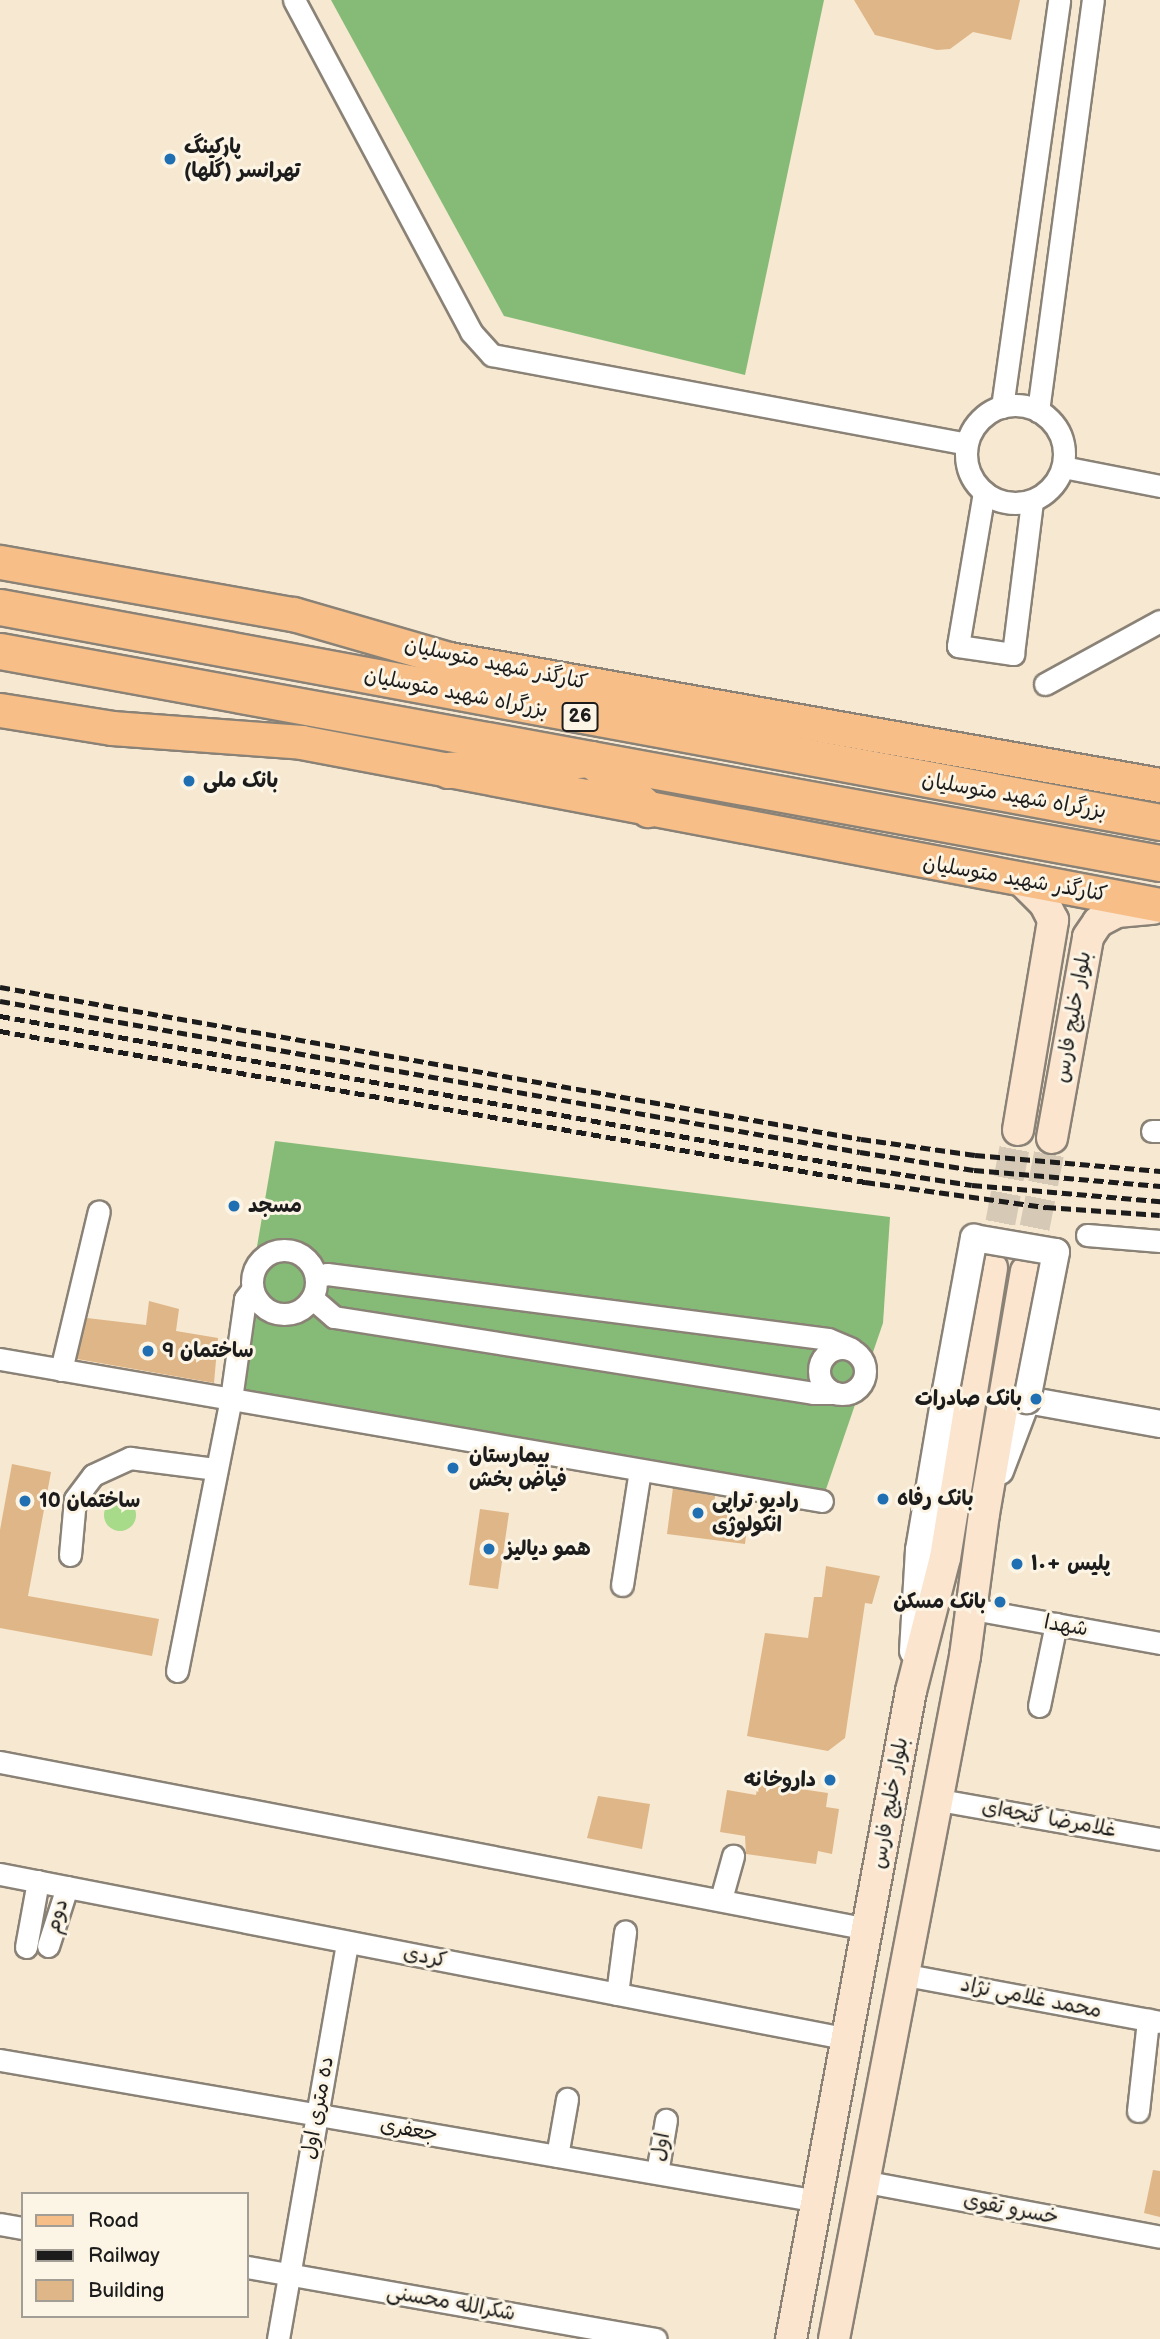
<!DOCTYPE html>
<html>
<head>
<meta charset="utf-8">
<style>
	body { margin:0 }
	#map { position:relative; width:1160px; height:2339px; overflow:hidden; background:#f7e8d1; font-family:"Balsamiq Sans","Playpen Sans Arabic",sans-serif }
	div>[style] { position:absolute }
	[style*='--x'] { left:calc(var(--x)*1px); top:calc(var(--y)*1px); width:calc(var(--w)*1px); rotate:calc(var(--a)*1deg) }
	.green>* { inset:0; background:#a7db8a }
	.round { border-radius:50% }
	.forest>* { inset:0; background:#85bb76 }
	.building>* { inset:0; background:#dfb687 }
	.secondary-tunnel>* { height:30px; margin-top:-15px; transform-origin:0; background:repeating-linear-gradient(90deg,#d6c9b6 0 30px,transparent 0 45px) }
	.roads { filter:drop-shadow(2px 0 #8a8276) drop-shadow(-2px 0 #8a8276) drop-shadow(0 2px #8a8276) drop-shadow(0 -2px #8a8276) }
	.minor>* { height:21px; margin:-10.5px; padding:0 10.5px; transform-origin:10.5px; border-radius:10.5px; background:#fff }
	.minor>.ring { margin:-10.5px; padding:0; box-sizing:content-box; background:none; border:21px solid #fff; border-radius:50% }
	.tertiary>* { height:26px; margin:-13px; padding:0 13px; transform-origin:13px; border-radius:13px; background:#fff }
	.secondary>* { height:30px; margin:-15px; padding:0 15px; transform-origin:15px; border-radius:15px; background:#fce5cf }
	.primary>* { height:33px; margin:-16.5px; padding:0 16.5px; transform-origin:16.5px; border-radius:16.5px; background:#f7be88 }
	.trunk>* { height:35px; margin:-17.5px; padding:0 17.5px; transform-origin:17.5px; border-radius:17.5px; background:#f7be88 }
	.rail>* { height:5px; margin-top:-2.5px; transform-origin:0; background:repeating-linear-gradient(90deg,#1c1c1c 0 10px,transparent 0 15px) }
	.bridges { filter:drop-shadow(2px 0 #8a8276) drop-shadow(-2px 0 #8a8276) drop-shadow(0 2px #8a8276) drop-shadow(0 -2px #8a8276) }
	.tertiary-bridge>* { height:26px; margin:-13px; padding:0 13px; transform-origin:13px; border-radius:13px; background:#fff }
	.dots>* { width:19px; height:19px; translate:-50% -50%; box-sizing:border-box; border:4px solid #fcf5e5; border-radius:50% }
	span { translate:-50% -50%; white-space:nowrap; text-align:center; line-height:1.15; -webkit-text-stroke:6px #fcf5e5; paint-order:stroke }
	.shield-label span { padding:2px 5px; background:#fcf5e5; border:2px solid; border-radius:5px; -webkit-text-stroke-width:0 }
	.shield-label { font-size:19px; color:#1c1c1c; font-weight:700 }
	.poi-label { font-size:21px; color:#1c1c1c; font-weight:700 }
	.left { translate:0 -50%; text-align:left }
	.right { translate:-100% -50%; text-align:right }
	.street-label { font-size:21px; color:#1c1c1c }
	.legend { position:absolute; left:21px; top:2192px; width:228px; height:126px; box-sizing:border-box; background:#fcf5e5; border:2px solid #a29e95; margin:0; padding:9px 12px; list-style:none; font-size:21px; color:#1c1c1c }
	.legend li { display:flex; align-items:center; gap:14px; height:35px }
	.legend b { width:35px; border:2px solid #a29e95 }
</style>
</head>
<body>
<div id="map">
	<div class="green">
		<i class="round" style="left:104px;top:1499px;width:32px;height:32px"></i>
	</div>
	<div class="forest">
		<i style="clip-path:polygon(331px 0,824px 0,745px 375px,504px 316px)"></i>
		<i style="clip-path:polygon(275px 1141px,890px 1217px,883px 1323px,822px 1501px,231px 1399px)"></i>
	</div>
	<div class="building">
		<i style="clip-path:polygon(854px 0,1020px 0,1011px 40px,973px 32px,950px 49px,937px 50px,875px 35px)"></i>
		<i style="clip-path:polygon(149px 1301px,179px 1309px,176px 1331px,218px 1338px,214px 1383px,77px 1359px,87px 1318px,146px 1325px)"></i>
		<i style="clip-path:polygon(12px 1464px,51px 1472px,28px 1596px,159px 1619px,152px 1656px,0 1628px,0 1530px)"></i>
		<i style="clip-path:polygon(673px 1488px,715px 1496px,714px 1507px,728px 1509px,727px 1517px,748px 1519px,745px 1544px,667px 1534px)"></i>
		<i style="clip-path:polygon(480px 1509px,509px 1513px,498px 1589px,469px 1585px)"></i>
		<i style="clip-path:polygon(826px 1566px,880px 1576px,872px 1604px,865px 1603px,845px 1738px,828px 1751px,747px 1736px,765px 1633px,808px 1638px,814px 1597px,822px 1597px)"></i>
		<i style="clip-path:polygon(758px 1783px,828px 1793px,826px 1807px,839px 1809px,832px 1854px,818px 1851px,816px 1864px,746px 1854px,745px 1836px,720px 1832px,727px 1790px,756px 1795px)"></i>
		<i style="clip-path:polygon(598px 1796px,650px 1804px,642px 1849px,587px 1838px)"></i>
		<i style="clip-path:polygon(1153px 2170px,1160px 2171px,1160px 2217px,1144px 2213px)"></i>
	</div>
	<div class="secondary-tunnel">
		<i style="--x:992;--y:1267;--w:139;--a:-79.3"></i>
		<i style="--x:1026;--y:1272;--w:136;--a:-79"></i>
	</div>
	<div class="roads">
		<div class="minor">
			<i style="--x:294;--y:0;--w:376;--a:61.9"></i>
			<i style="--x:471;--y:332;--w:31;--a:48"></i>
			<i style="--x:492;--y:355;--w:483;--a:10.6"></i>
			<i class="ring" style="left:966px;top:405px;width:77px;height:77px"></i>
			<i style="--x:1002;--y:407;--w:411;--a:-82"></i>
			<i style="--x:1038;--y:411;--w:415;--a:-82.4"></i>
			<i style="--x:1063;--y:467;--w:99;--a:11.1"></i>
			<i style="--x:984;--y:492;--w:156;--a:99.6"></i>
			<i style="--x:958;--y:646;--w:56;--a:8.3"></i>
			<i style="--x:1013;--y:654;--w:154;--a:-82.9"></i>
			<i style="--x:1045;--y:684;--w:131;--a:-28.7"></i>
			<i style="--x:1152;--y:1131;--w:8;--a:0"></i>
			<i style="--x:1087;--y:1235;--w:73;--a:4.7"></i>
			<i class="ring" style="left:252px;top:1250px;width:43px;height:43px"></i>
			<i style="--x:316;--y:1277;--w:11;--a:-15"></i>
			<i style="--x:327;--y:1274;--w:505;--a:7.39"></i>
			<i style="--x:828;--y:1339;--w:25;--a:23"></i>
			<i style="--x:312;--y:1298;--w:29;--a:41"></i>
			<i style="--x:334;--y:1317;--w:485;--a:9"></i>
			<i style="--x:813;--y:1393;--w:23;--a:0"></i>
			<i class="ring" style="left:819px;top:1348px;width:25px;height:25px"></i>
			<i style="--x:0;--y:1359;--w:834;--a:9.8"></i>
			<i style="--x:61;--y:1370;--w:163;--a:-76.6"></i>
			<i style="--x:70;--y:1555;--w:56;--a:-84.9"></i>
			<i style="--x:75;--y:1499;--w:30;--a:-53"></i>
			<i style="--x:93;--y:1475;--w:41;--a:-24.7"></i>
			<i style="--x:130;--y:1458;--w:87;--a:7.3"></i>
			<i style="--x:622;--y:1585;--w:116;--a:-81.1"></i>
			<i style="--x:973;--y:1609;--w:190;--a:10.3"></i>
			<i style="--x:177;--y:1671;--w:277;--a:-78.8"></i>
			<i style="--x:231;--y:1399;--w:101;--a:-82"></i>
			<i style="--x:245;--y:1299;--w:11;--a:-52"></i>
			<i style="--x:1039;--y:1706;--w:84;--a:-78.3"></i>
			<i style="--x:0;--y:1762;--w:884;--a:10.89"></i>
			<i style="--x:939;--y:1800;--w:224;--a:10"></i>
			<i style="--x:0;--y:1874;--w:865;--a:11"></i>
			<i style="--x:721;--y:1899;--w:45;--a:-74.4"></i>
			<i style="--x:48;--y:1946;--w:62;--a:-72.1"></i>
			<i style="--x:26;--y:1947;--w:67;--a:-79.7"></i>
			<i style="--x:901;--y:1974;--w:263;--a:10.5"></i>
			<i style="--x:617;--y:1994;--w:63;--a:-82.6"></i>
			<i style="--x:0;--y:2060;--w:830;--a:9.78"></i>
			<i style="--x:1138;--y:2111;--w:92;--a:-83.7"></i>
			<i style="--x:557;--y:2156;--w:58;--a:-80"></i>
			<i style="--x:657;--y:2173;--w:54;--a:-80.4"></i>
			<i style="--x:862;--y:2181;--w:303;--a:10.6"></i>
			<i style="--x:0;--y:2224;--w:23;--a:10"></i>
			<i style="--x:247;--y:2267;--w:415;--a:10"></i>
			<i style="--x:278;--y:2339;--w:403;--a:-80.1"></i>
		</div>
		<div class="tertiary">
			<i style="--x:1000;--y:1471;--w:76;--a:-69.2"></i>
			<i style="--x:1027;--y:1400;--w:135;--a:10.2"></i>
			<i style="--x:913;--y:1651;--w:101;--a:-86.6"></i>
			<i style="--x:919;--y:1550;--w:162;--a:-80.4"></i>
		</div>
		<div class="secondary">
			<i style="--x:1018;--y:1130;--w:213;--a:-80.5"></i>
			<i style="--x:1053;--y:920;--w:18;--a:-117"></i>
			<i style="--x:1045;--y:904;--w:33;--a:-135"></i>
			<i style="--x:1052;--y:1138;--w:204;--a:-79.8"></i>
			<i style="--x:1088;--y:937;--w:18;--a:-56"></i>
			<i style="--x:1098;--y:922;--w:21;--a:-28"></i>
			<i style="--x:1117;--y:912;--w:36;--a:-5"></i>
			<i style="--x:791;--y:2339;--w:659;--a:-79.51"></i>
			<i style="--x:911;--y:1691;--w:137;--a:-75.7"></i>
			<i style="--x:945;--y:1558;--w:294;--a:-80.8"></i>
			<i style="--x:834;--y:2339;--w:695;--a:-79.14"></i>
			<i style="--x:965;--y:1656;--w:143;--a:-82.4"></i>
			<i style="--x:984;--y:1514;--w:246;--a:-80.2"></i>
		</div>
		<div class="primary">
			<i style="--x:0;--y:562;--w:298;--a:10.1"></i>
			<i style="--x:293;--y:614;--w:162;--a:16.1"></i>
			<i style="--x:449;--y:659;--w:722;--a:10.05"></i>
			<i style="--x:0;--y:710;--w:113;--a:9.1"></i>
			<i style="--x:112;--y:728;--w:190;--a:4.2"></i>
			<i style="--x:301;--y:742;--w:874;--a:10.74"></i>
		</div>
		<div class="trunk">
			<i style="--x:0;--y:607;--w:1180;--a:10.5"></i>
			<i style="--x:0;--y:651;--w:1179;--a:10.36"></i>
			<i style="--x:448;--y:770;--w:143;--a:-4.4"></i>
			<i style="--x:591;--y:759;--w:76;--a:41.3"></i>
		</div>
	</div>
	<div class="rail">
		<i style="--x:0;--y:987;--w:874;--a:10.01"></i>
		<i style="--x:861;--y:1139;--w:115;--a:8"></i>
		<i style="--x:975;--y:1155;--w:186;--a:4.9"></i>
		<i style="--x:0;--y:1001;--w:873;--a:9.96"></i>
		<i style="--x:860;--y:1152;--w:115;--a:9"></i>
		<i style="--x:974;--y:1170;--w:187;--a:4.9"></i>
		<i style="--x:0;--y:1016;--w:874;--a:10.01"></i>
		<i style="--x:861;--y:1168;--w:112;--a:8.7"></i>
		<i style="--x:972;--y:1185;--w:189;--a:4.9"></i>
		<i style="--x:0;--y:1031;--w:878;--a:9.9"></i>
		<i style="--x:865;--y:1182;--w:183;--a:7.9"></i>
		<i style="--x:1046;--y:1207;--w:114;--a:4"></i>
	</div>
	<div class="bridges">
		<div class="tertiary-bridge">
			<i style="--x:946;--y:1390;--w:155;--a:-79.6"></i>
			<i style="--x:974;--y:1238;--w:83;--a:9.7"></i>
			<i style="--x:1056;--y:1252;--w:151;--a:101.1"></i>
		</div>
	</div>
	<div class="dots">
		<i style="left:170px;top:159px;background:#1f6fb2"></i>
		<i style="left:189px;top:781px;background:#1f6fb2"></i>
		<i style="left:234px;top:1206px;background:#1f6fb2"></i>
		<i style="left:148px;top:1351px;background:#1f6fb2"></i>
		<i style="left:1036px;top:1399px;background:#1f6fb2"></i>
		<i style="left:453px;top:1468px;background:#1f6fb2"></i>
		<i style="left:883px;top:1499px;background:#1f6fb2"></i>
		<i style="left:25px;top:1501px;background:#1f6fb2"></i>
		<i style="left:698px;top:1513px;background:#1f6fb2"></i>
		<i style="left:489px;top:1549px;background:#1f6fb2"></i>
		<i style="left:1017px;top:1564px;background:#1f6fb2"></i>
		<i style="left:1000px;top:1602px;background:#1f6fb2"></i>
		<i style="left:830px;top:1780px;background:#1f6fb2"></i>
	</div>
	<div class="shield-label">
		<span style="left:580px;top:717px">26</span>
	</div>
	<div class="poi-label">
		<span class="left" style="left:184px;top:159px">پارکینگ<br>تهرانسر (گلها)</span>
		<span class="left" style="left:203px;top:781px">بانک ملی</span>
		<span class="left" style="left:248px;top:1206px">مسجد</span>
		<span class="left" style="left:162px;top:1351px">ساختمان 9</span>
		<span class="right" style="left:1022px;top:1399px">بانک صادرات</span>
		<span class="left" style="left:469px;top:1468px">بیمارستان<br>فیاض بخش</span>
		<span class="left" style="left:897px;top:1499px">بانک رفاه</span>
		<span class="left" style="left:39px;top:1501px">ساختمان 10</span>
		<span class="left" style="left:712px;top:1513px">رادیو تراپی<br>انکولوژی</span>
		<span class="left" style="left:505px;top:1549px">همو دیالیز</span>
		<span class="left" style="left:1031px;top:1564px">پلیس +۱۰</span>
		<span class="right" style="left:986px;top:1602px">بانک مسکن</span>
		<span class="right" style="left:816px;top:1780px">داروخانه</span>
	</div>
	<div class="street-label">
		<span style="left:496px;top:664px;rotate:12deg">کنارگذر شهید متوسلیان</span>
		<span style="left:456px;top:693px;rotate:11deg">بزرگراه شهید متوسلیان</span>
		<span style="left:1014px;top:796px;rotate:10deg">بزرگراه شهید متوسلیان</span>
		<span style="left:1015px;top:879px;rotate:10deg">کنارگذر شهید متوسلیان</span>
		<span style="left:1073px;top:1017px;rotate:-80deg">بلوار خلیج فارس</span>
		<span style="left:1066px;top:1626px;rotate:10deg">شهدا</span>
		<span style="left:890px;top:1803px;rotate:-80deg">بلوار خلیج فارس</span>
		<span style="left:1049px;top:1819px;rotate:10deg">غلامرضا گنجه‌ای</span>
		<span style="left:57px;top:1916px;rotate:-73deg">دوم</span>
		<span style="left:425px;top:1957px;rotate:11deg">کردی</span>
		<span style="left:1031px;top:1998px;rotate:11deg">محمد غلامی نژاد</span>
		<span style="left:318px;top:2108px;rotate:-80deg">ده متری اول</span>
		<span style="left:409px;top:2130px;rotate:10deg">جعفری</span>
		<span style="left:661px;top:2147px;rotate:-80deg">اول</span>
		<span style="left:1011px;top:2209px;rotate:11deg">خسرو تقوی</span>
		<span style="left:451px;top:2303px;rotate:10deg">شکرالله محسنی</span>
	</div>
	<ul class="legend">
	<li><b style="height:9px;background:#f7be88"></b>Road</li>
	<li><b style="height:9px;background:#1c1c1c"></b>Railway</li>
	<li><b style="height:19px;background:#dfb687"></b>Building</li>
	</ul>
</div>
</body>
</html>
